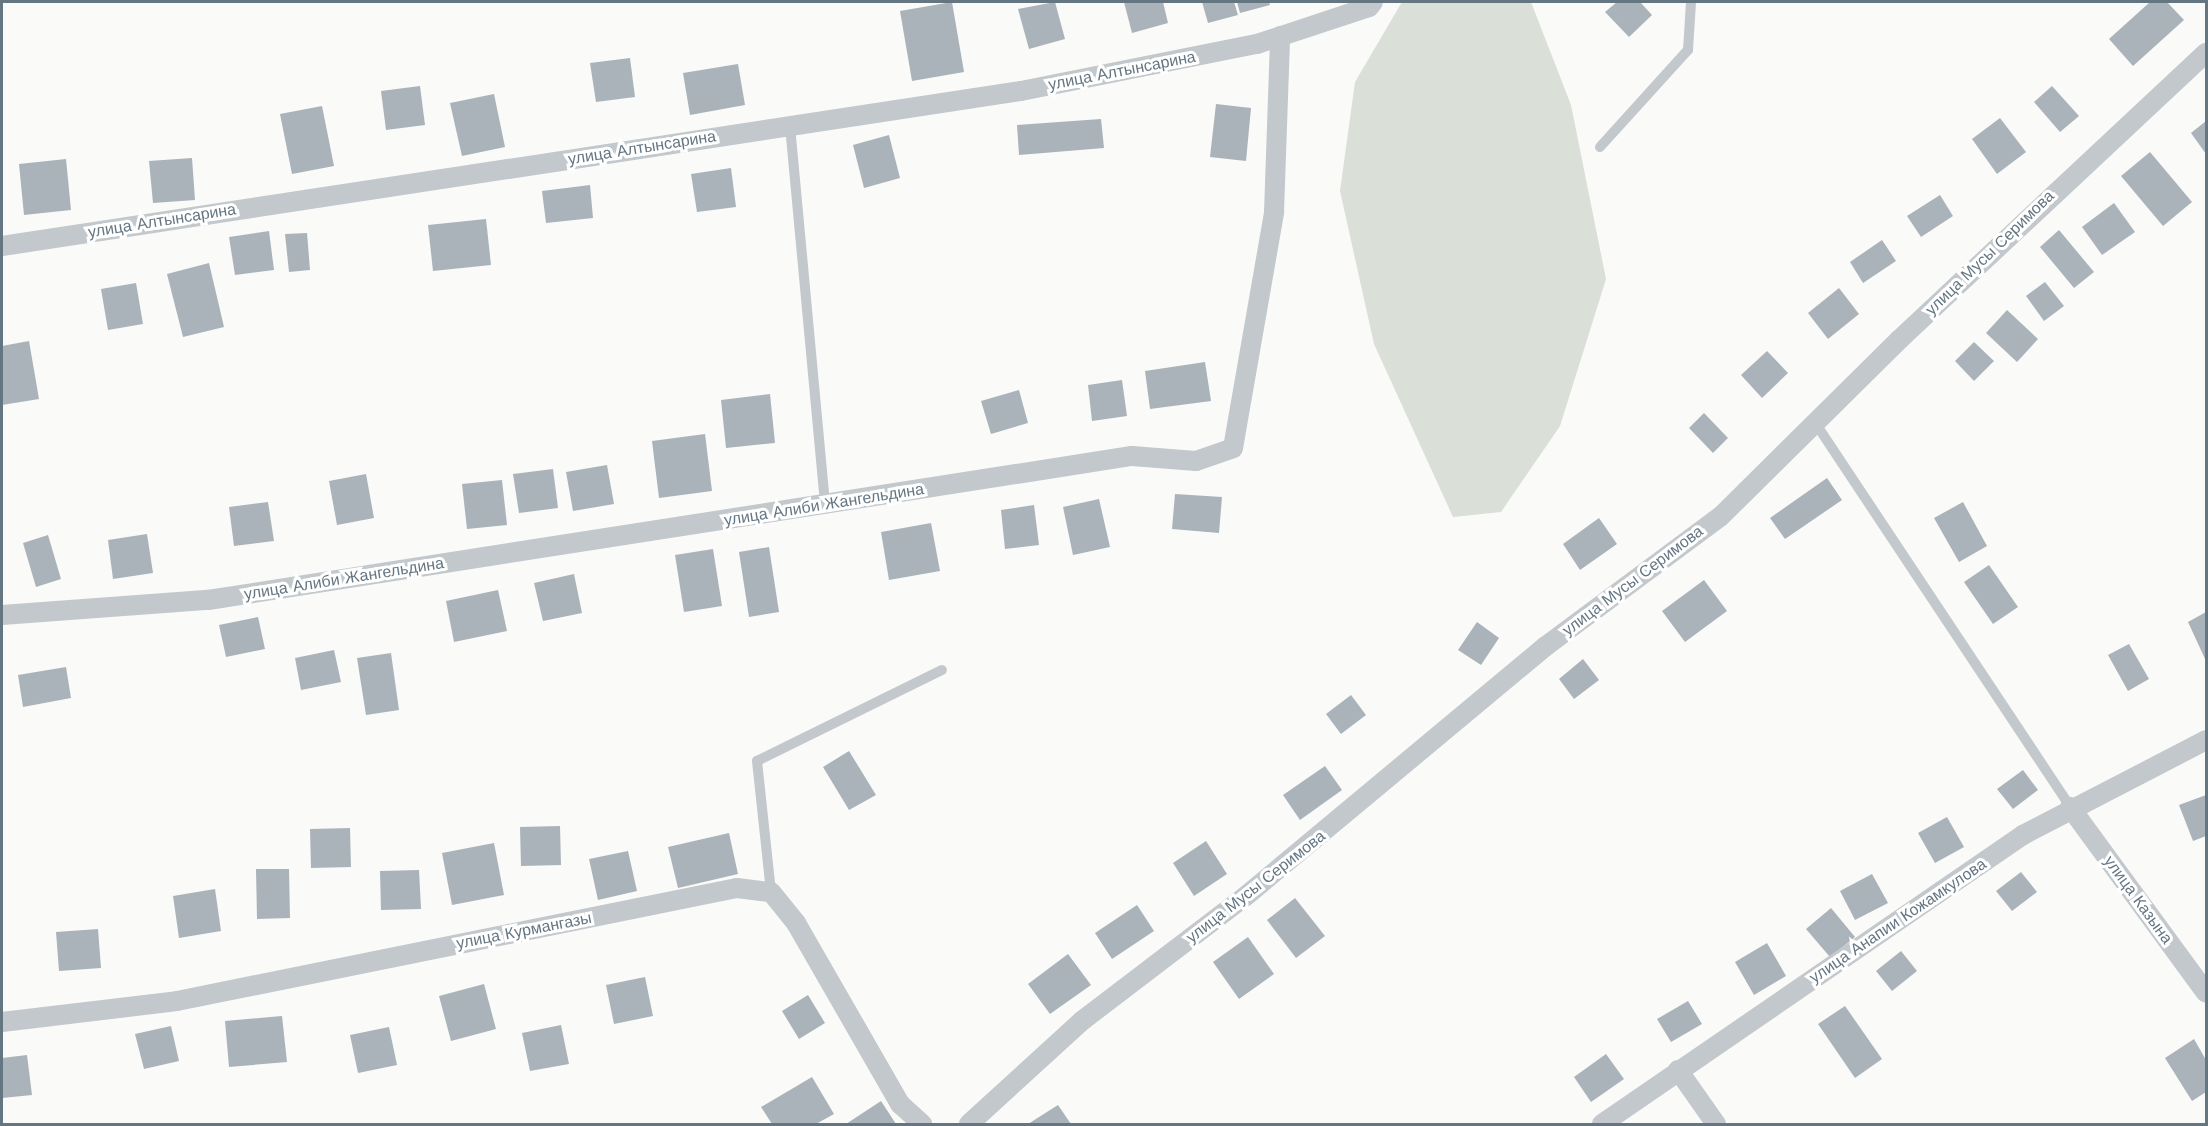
<!DOCTYPE html>
<html>
<head>
<meta charset="utf-8">
<style>
	body { margin:0 }
	#map { position:relative; width:2208px; height:1126px; overflow:hidden; background:#fafaf8; font-family:"Work Sans",sans-serif }
	div>[style] { position:absolute }
	[style*='--x'] { left:calc(var(--x)*1px); top:calc(var(--y)*1px); width:calc(var(--w)*1px); rotate:calc(var(--a)*1deg) }
	.green>* { inset:0; background:#dadfd7 }
	.building>* { inset:0; background:#aab3b9 }
	.lane>* { height:10px; margin:-5px; padding:0 5px; transform-origin:5px; border-radius:5px; background:#c3c8cc }
	.street>* { height:20px; margin:-10px; padding:0 10px; transform-origin:10px; border-radius:10px; background:#c3c8cc }
	span { translate:-50% -50%; white-space:nowrap; text-align:center; line-height:1.15; -webkit-text-stroke:6px #fff; paint-order:stroke }
	.street-label { font-size:16px; color:#657683 }
	.frame { position:absolute; inset:0; border:3px solid #657683; pointer-events:none }
</style>
</head>
<body>
<div id="map">
	<div class="green">
		<i style="clip-path:polygon(1402px 2px,1531px 2px,1571px 105px,1606px 279px,1560px 426px,1501px 512px,1453px 517px,1374px 344px,1340px 191px,1355px 82px)"></i>
	</div>
	<div class="building">
		<i style="clip-path:polygon(952px 2px,964px 72px,912px 81px,900px 11px)"></i>
		<i style="clip-path:polygon(1055px 2px,1065px 39px,1029px 49px,1018px 9px)"></i>
		<i style="clip-path:polygon(1124px 2px,1163px 2px,1168px 23px,1132px 33px)"></i>
		<i style="clip-path:polygon(1202px 2px,1234px 2px,1238px 15px,1208px 23px)"></i>
		<i style="clip-path:polygon(1237px 2px,1269px 2px,1270px 5px,1240px 13px)"></i>
		<i style="clip-path:polygon(1617px 2px,1640px 2px,1652px 15px,1629px 37px,1605px 12px)"></i>
		<i style="clip-path:polygon(2150px 2px,2167px 2px,2184px 20px,2133px 66px,2109px 39px)"></i>
		<i style="clip-path:polygon(630px 58px,635px 97px,596px 102px,590px 63px)"></i>
		<i style="clip-path:polygon(738px 64px,745px 105px,690px 115px,683px 73px)"></i>
		<i style="clip-path:polygon(420px 86px,425px 125px,386px 130px,381px 91px)"></i>
		<i style="clip-path:polygon(2052px 86px,2079px 116px,2060px 132px,2034px 102px)"></i>
		<i style="clip-path:polygon(494px 94px,505px 147px,462px 156px,450px 103px)"></i>
		<i style="clip-path:polygon(1216px 104px,1251px 108px,1246px 161px,1210px 157px)"></i>
		<i style="clip-path:polygon(322px 106px,334px 166px,292px 174px,280px 114px)"></i>
		<i style="clip-path:polygon(2000px 118px,2026px 152px,1997px 174px,1972px 139px)"></i>
		<i style="clip-path:polygon(1101px 119px,1104px 148px,1019px 155px,1017px 125px)"></i>
		<i style="clip-path:polygon(2206px 121px,2206px 154px,2191px 133px)"></i>
		<i style="clip-path:polygon(889px 135px,900px 178px,864px 188px,853px 145px)"></i>
		<i style="clip-path:polygon(2150px 152px,2192px 202px,2163px 226px,2121px 176px)"></i>
		<i style="clip-path:polygon(192px 158px,195px 200px,153px 203px,149px 161px)"></i>
		<i style="clip-path:polygon(66px 159px,71px 210px,24px 215px,19px 164px)"></i>
		<i style="clip-path:polygon(731px 168px,736px 207px,697px 212px,691px 174px)"></i>
		<i style="clip-path:polygon(590px 185px,593px 218px,546px 223px,542px 191px)"></i>
		<i style="clip-path:polygon(1940px 195px,1953px 216px,1921px 237px,1907px 216px)"></i>
		<i style="clip-path:polygon(2114px 203px,2135px 232px,2102px 255px,2082px 227px)"></i>
		<i style="clip-path:polygon(486px 219px,491px 265px,433px 271px,428px 225px)"></i>
		<i style="clip-path:polygon(2059px 230px,2094px 272px,2074px 288px,2040px 247px)"></i>
		<i style="clip-path:polygon(269px 231px,274px 270px,235px 275px,229px 237px)"></i>
		<i style="clip-path:polygon(307px 233px,310px 270px,289px 272px,285px 234px)"></i>
		<i style="clip-path:polygon(1882px 240px,1896px 261px,1863px 283px,1850px 262px)"></i>
		<i style="clip-path:polygon(209px 263px,224px 327px,183px 337px,167px 274px)"></i>
		<i style="clip-path:polygon(2045px 282px,2064px 306px,2044px 321px,2026px 296px)"></i>
		<i style="clip-path:polygon(136px 283px,143px 324px,108px 330px,101px 289px)"></i>
		<i style="clip-path:polygon(1839px 288px,1859px 314px,1828px 339px,1808px 313px)"></i>
		<i style="clip-path:polygon(2007px 310px,2038px 339px,2017px 362px,1986px 333px)"></i>
		<i style="clip-path:polygon(29px 341px,39px 399px,2px 405px,2px 346px)"></i>
		<i style="clip-path:polygon(1974px 342px,1994px 361px,1974px 381px,1955px 361px)"></i>
		<i style="clip-path:polygon(1767px 351px,1788px 373px,1762px 398px,1741px 375px)"></i>
		<i style="clip-path:polygon(1205px 362px,1211px 401px,1150px 409px,1145px 371px)"></i>
		<i style="clip-path:polygon(1122px 380px,1127px 416px,1092px 421px,1088px 385px)"></i>
		<i style="clip-path:polygon(1019px 390px,1028px 423px,991px 434px,981px 401px)"></i>
		<i style="clip-path:polygon(770px 394px,775px 443px,726px 448px,721px 400px)"></i>
		<i style="clip-path:polygon(1704px 413px,1728px 438px,1713px 453px,1689px 428px)"></i>
		<i style="clip-path:polygon(705px 434px,712px 491px,659px 498px,652px 441px)"></i>
		<i style="clip-path:polygon(607px 465px,614px 504px,573px 511px,566px 472px)"></i>
		<i style="clip-path:polygon(553px 469px,558px 508px,519px 513px,513px 474px)"></i>
		<i style="clip-path:polygon(366px 474px,374px 518px,337px 525px,329px 481px)"></i>
		<i style="clip-path:polygon(1827px 478px,1842px 500px,1785px 539px,1770px 518px)"></i>
		<i style="clip-path:polygon(502px 480px,507px 525px,467px 529px,462px 484px)"></i>
		<i style="clip-path:polygon(1175px 494px,1222px 497px,1219px 533px,1172px 529px)"></i>
		<i style="clip-path:polygon(1099px 499px,1110px 547px,1073px 555px,1063px 507px)"></i>
		<i style="clip-path:polygon(268px 502px,274px 541px,234px 546px,229px 507px)"></i>
		<i style="clip-path:polygon(1963px 502px,1987px 546px,1959px 562px,1934px 518px)"></i>
		<i style="clip-path:polygon(1034px 505px,1039px 545px,1005px 549px,1001px 510px)"></i>
		<i style="clip-path:polygon(1599px 518px,1617px 544px,1580px 570px,1563px 544px)"></i>
		<i style="clip-path:polygon(931px 523px,940px 571px,889px 580px,881px 532px)"></i>
		<i style="clip-path:polygon(147px 534px,153px 573px,113px 579px,108px 540px)"></i>
		<i style="clip-path:polygon(48px 535px,61px 579px,36px 587px,23px 543px)"></i>
		<i style="clip-path:polygon(769px 547px,779px 612px,749px 617px,739px 552px)"></i>
		<i style="clip-path:polygon(713px 549px,722px 606px,684px 612px,675px 555px)"></i>
		<i style="clip-path:polygon(1989px 565px,2018px 607px,1993px 624px,1964px 582px)"></i>
		<i style="clip-path:polygon(574px 574px,582px 613px,543px 621px,534px 583px)"></i>
		<i style="clip-path:polygon(1704px 580px,1727px 611px,1685px 642px,1662px 611px)"></i>
		<i style="clip-path:polygon(498px 590px,507px 631px,454px 642px,446px 601px)"></i>
		<i style="clip-path:polygon(2206px 612px,2206px 661px,2188px 622px)"></i>
		<i style="clip-path:polygon(258px 617px,265px 649px,226px 657px,219px 625px)"></i>
		<i style="clip-path:polygon(1477px 622px,1499px 638px,1481px 665px,1458px 650px)"></i>
		<i style="clip-path:polygon(2129px 644px,2149px 679px,2128px 691px,2108px 655px)"></i>
		<i style="clip-path:polygon(334px 650px,341px 682px,301px 690px,295px 658px)"></i>
		<i style="clip-path:polygon(391px 653px,399px 710px,366px 715px,357px 658px)"></i>
		<i style="clip-path:polygon(1583px 659px,1599px 680px,1574px 699px,1559px 679px)"></i>
		<i style="clip-path:polygon(66px 667px,71px 698px,23px 707px,18px 675px)"></i>
		<i style="clip-path:polygon(1351px 695px,1366px 715px,1341px 734px,1326px 714px)"></i>
		<i style="clip-path:polygon(849px 751px,876px 795px,849px 810px,823px 767px)"></i>
		<i style="clip-path:polygon(1325px 766px,1342px 790px,1300px 820px,1283px 795px)"></i>
		<i style="clip-path:polygon(2023px 770px,2038px 790px,2013px 809px,1997px 789px)"></i>
		<i style="clip-path:polygon(2206px 795px,2206px 836px,2193px 841px,2179px 805px)"></i>
		<i style="clip-path:polygon(1947px 817px,1964px 847px,1935px 863px,1918px 833px)"></i>
		<i style="clip-path:polygon(560px 826px,561px 865px,521px 866px,520px 827px)"></i>
		<i style="clip-path:polygon(350px 828px,351px 867px,311px 868px,310px 829px)"></i>
		<i style="clip-path:polygon(729px 833px,738px 874px,678px 888px,668px 847px)"></i>
		<i style="clip-path:polygon(1206px 841px,1227px 874px,1194px 896px,1173px 863px)"></i>
		<i style="clip-path:polygon(494px 843px,504px 895px,452px 905px,442px 853px)"></i>
		<i style="clip-path:polygon(628px 851px,637px 891px,598px 900px,589px 859px)"></i>
		<i style="clip-path:polygon(256px 869px,289px 869px,290px 918px,257px 919px)"></i>
		<i style="clip-path:polygon(419px 870px,421px 909px,381px 910px,380px 871px)"></i>
		<i style="clip-path:polygon(2021px 872px,2037px 892px,2012px 911px,1996px 891px)"></i>
		<i style="clip-path:polygon(1872px 874px,1888px 903px,1855px 920px,1840px 891px)"></i>
		<i style="clip-path:polygon(215px 889px,221px 931px,179px 938px,173px 896px)"></i>
		<i style="clip-path:polygon(1295px 898px,1325px 936px,1296px 958px,1267px 920px)"></i>
		<i style="clip-path:polygon(1137px 905px,1154px 931px,1112px 959px,1095px 933px)"></i>
		<i style="clip-path:polygon(1831px 908px,1855px 937px,1830px 957px,1806px 929px)"></i>
		<i style="clip-path:polygon(98px 929px,101px 968px,59px 971px,56px 932px)"></i>
		<i style="clip-path:polygon(1248px 937px,1274px 974px,1239px 999px,1213px 962px)"></i>
		<i style="clip-path:polygon(1767px 943px,1786px 976px,1754px 995px,1735px 962px)"></i>
		<i style="clip-path:polygon(1901px 951px,1917px 971px,1892px 991px,1876px 971px)"></i>
		<i style="clip-path:polygon(1068px 954px,1091px 985px,1050px 1014px,1028px 984px)"></i>
		<i style="clip-path:polygon(645px 977px,653px 1016px,614px 1024px,606px 985px)"></i>
		<i style="clip-path:polygon(484px 984px,496px 1029px,451px 1041px,439px 996px)"></i>
		<i style="clip-path:polygon(808px 995px,825px 1023px,799px 1039px,782px 1011px)"></i>
		<i style="clip-path:polygon(1688px 1001px,1702px 1024px,1671px 1042px,1657px 1019px)"></i>
		<i style="clip-path:polygon(1845px 1006px,1882px 1059px,1855px 1078px,1818px 1024px)"></i>
		<i style="clip-path:polygon(282px 1016px,287px 1062px,229px 1067px,225px 1021px)"></i>
		<i style="clip-path:polygon(561px 1025px,569px 1064px,530px 1071px,522px 1033px)"></i>
		<i style="clip-path:polygon(171px 1026px,179px 1061px,144px 1069px,135px 1034px)"></i>
		<i style="clip-path:polygon(389px 1027px,397px 1065px,358px 1073px,350px 1035px)"></i>
		<i style="clip-path:polygon(2194px 1039px,2206px 1060px,2206px 1092px,2192px 1101px,2165px 1058px)"></i>
		<i style="clip-path:polygon(1606px 1054px,1624px 1079px,1591px 1102px,1574px 1077px)"></i>
		<i style="clip-path:polygon(27px 1055px,32px 1095px,2px 1098px,2px 1058px)"></i>
		<i style="clip-path:polygon(812px 1077px,834px 1114px,816px 1124px,772px 1124px,761px 1107px)"></i>
		<i style="clip-path:polygon(881px 1101px,896px 1124px,846px 1124px)"></i>
		<i style="clip-path:polygon(1058px 1105px,1071px 1124px,1028px 1124px)"></i>
	</div>
	<div class="lane">
		<i style="--x:790;--y:126;--w:381;--a:84.7"></i>
		<i style="--x:1600;--y:147;--w:131;--a:-47.8"></i>
		<i style="--x:1688;--y:50;--w:48;--a:-86.4"></i>
		<i style="--x:1816;--y:424;--w:460;--a:56.4"></i>
		<i style="--x:771;--y:892;--w:132;--a:-96.1"></i>
		<i style="--x:757;--y:761;--w:206;--a:-26.2"></i>
	</div>
	<div class="street">
		<i style="--x:2;--y:246;--w:1031;--a:-8.65"></i>
		<i style="--x:1021;--y:91;--w:241;--a:-11.3"></i>
		<i style="--x:1257;--y:44;--w:118;--a:-18.3"></i>
		<i style="--x:1369;--y:7;--w:6;--a:-51"></i>
		<i style="--x:2;--y:615;--w:207;--a:-4.2"></i>
		<i style="--x:208;--y:600;--w:935;--a:-8.86"></i>
		<i style="--x:1132;--y:456;--w:64;--a:4.5"></i>
		<i style="--x:1196;--y:461;--w:39;--a:-19"></i>
		<i style="--x:1233;--y:448;--w:240;--a:-80.1"></i>
		<i style="--x:1274;--y:212;--w:176;--a:-88"></i>
		<i style="--x:2070;--y:807;--w:230;--a:53.8"></i>
		<i style="--x:2;--y:1022;--w:176;--a:-6.8"></i>
		<i style="--x:177;--y:1001;--w:571;--a:-11.41"></i>
		<i style="--x:737;--y:888;--w:34;--a:7"></i>
		<i style="--x:771;--y:892;--w:40;--a:51"></i>
		<i style="--x:796;--y:923;--w:209;--a:60.1"></i>
		<i style="--x:900;--y:1104;--w:30;--a:42"></i>
		<i style="--x:1678;--y:1070;--w:66;--a:54.9"></i>
		<i style="--x:969;--y:1124;--w:154;--a:-42.4"></i>
		<i style="--x:1083;--y:1020;--w:206;--a:-37.3"></i>
		<i style="--x:1247;--y:895;--w:389;--a:-39.8"></i>
		<i style="--x:1546;--y:646;--w:217;--a:-36.6"></i>
		<i style="--x:1720;--y:517;--w:253;--a:-44.7"></i>
		<i style="--x:1900;--y:339;--w:419;--a:-43.1"></i>
		<i style="--x:1602;--y:1124;--w:511;--a:-34.47"></i>
		<i style="--x:2023;--y:835;--w:206;--a:-27.4"></i>
	</div>
	<div class="street-label">
		<span style="left:1122px;top:71px;rotate:-11deg">улица Алтынсарина</span>
		<span style="left:642px;top:148px;rotate:-9deg">улица Алтынсарина</span>
		<span style="left:162px;top:221px;rotate:-9deg">улица Алтынсарина</span>
		<span style="left:1990px;top:253px;rotate:-44deg">улица Мусы Серимова</span>
		<span style="left:824px;top:505px;rotate:-9deg">улица Алиби Жангельдина</span>
		<span style="left:344px;top:579px;rotate:-9deg">улица Алиби Жангельдина</span>
		<span style="left:1633px;top:581px;rotate:-37deg">улица Мусы Серимова</span>
		<span style="left:1256px;top:887px;rotate:-38deg">улица Мусы Серимова</span>
		<span style="left:2138px;top:900px;rotate:54deg">улица Казына</span>
		<span style="left:1898px;top:921px;rotate:-34deg">улица Анапии Кожамкулова</span>
		<span style="left:524px;top:931px;rotate:-11deg">улица Курмангазы</span>
	</div>
	<div class="frame"></div>
</div>
</body>
</html>
